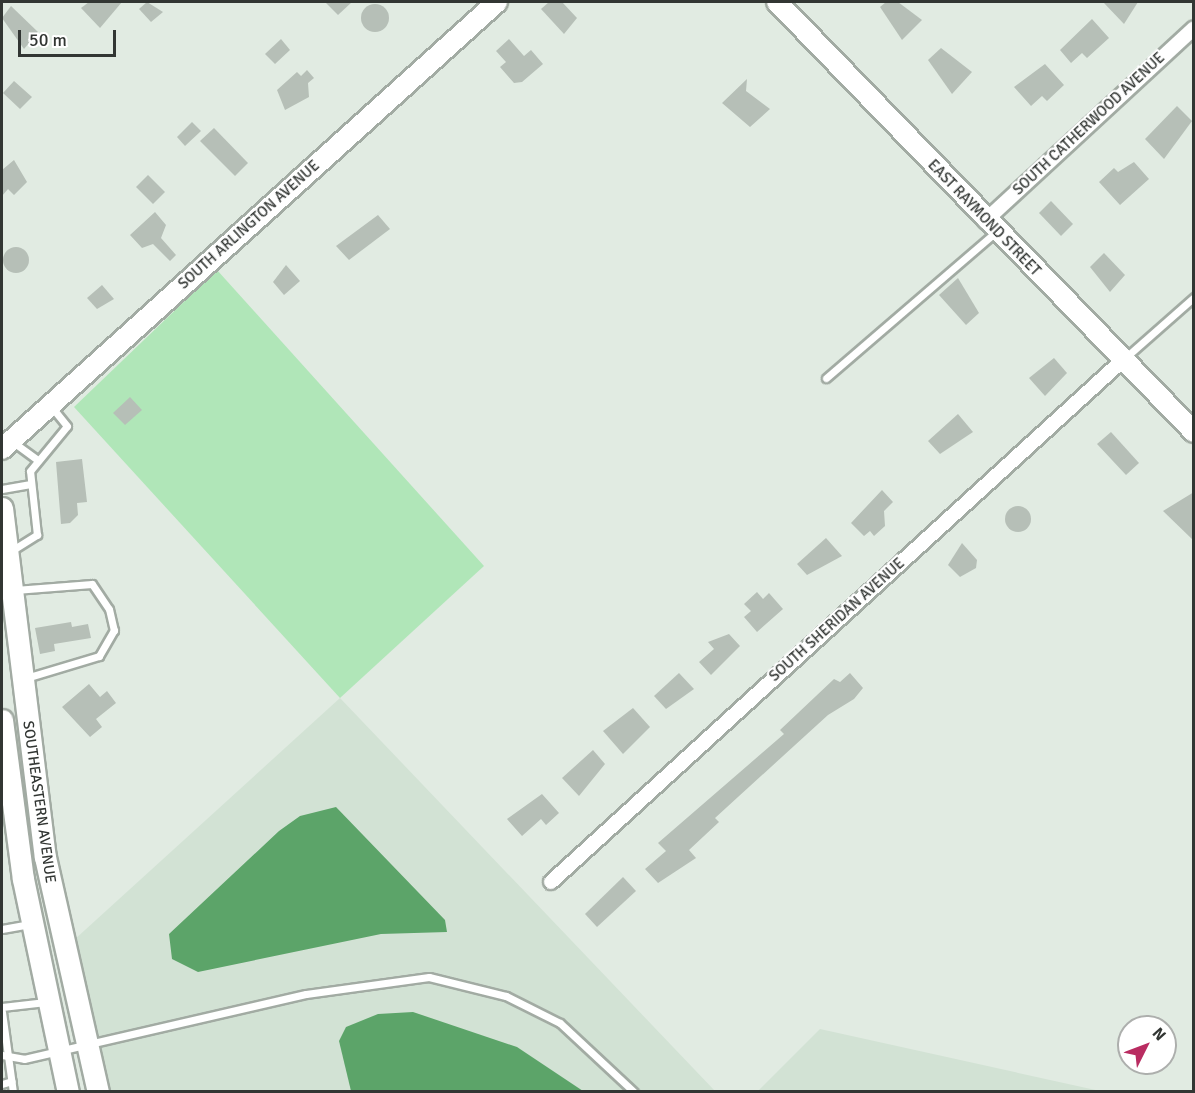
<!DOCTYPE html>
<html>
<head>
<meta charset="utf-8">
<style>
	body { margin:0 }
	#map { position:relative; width:1195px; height:1093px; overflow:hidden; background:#e1ebe2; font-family:Signika,sans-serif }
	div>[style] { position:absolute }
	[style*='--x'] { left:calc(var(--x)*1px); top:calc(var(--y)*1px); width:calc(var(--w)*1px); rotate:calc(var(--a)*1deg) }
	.built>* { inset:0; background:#d2e2d4 }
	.green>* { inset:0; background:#b0e6b8 }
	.water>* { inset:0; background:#5ca469 }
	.building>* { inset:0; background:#b6bfb7 }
	.round { border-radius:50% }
	.roads { filter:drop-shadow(2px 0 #a2aba3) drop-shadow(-2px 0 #a2aba3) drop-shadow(0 2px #a2aba3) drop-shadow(0 -2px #a2aba3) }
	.lane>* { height:7px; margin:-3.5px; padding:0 3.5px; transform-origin:3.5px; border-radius:3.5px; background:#fff }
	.street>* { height:14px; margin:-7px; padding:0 7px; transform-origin:7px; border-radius:7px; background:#fff }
	.secondary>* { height:20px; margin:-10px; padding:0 10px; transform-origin:10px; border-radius:10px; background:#fff }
	.primary>* { height:21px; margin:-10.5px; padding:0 10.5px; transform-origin:10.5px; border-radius:10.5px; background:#fff }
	span { translate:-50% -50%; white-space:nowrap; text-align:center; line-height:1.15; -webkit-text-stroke:4.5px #fff; paint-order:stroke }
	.street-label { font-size:15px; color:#323633 }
	.frame { position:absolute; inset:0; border:3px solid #323633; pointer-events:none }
	.north { position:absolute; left:1117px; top:1015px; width:60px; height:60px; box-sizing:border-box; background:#fff; border:2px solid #adafad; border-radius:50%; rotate:48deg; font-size:16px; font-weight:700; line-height:24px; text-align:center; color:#323633 }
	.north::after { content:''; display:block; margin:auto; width:21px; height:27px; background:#b92c61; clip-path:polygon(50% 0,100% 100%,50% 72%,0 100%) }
	.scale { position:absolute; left:18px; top:30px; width:98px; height:27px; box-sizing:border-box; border:3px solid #323633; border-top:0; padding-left:8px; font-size:18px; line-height:21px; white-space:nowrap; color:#323633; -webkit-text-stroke:4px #fff; paint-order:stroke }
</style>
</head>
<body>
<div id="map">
	<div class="built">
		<i style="clip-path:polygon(340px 698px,715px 1091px,109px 1091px,63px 950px)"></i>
		<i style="clip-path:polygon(820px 1029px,1100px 1091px,758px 1091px)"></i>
	</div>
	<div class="green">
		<i style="clip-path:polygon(217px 270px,484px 566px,340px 698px,74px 407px)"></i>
	</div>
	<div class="water">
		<i style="clip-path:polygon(336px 807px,445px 920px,447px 932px,381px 934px,198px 972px,172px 959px,169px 934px,279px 831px,300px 816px)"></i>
		<i style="clip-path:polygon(413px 1012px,517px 1047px,583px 1091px,351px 1091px,339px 1041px,346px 1027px,378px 1014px)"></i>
	</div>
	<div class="building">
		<i style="clip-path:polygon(89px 2px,122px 2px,100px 28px,81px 8px)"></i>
		<i style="clip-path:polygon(147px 2px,163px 12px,151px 22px,139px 9px)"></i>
		<i style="clip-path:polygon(325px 2px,352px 2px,338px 15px)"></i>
		<i style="clip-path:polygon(549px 2px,562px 2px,577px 18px,564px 34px,541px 9px)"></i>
		<i style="clip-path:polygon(886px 2px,898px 2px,922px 20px,902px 40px,880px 7px)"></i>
		<i style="clip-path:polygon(1103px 2px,1138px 2px,1124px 24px)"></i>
		<i class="round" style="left:361px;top:4px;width:28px;height:28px"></i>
		<i style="clip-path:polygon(11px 6px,38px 32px,24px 49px,2px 18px)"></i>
		<i style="clip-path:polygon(1092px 19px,1109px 38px,1087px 58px,1082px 53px,1071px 63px,1060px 50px)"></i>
		<i style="clip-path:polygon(281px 39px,290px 50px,275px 64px,265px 54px)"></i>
		<i style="clip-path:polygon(509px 39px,524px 56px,531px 50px,543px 64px,522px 82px,514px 83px,500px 67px,506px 62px,496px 51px)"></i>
		<i style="clip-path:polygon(941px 48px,972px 72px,952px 94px,928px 60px)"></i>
		<i style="clip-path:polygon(1045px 64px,1064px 85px,1047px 101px,1042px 96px,1031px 106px,1014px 87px)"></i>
		<i style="clip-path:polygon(307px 70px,314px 78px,308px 83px,309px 97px,285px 110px,277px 90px,297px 72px,301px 76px)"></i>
		<i style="clip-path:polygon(747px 79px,746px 91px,770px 109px,750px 127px,722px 103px)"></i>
		<i style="clip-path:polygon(14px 81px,32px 97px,20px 109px,3px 93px)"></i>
		<i style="clip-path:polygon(1177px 106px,1192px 121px,1164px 159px,1145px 139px)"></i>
		<i style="clip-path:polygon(192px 122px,201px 131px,185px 146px,177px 137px)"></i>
		<i style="clip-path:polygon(214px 128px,248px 163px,235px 176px,200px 141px)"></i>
		<i style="clip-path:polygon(14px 160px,27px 182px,14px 195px,8px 189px,2px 196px,2px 170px)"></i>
		<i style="clip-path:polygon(1134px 162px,1149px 179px,1120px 205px,1099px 182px,1114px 168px,1118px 172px)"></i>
		<i style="clip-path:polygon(148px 175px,165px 192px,153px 204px,136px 187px)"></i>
		<i style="clip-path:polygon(1051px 201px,1073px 224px,1061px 236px,1039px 213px)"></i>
		<i style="clip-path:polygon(155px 212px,166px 225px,161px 238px,176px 255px,170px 261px,153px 244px,142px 248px,130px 235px)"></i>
		<i style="clip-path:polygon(378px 215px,390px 229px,349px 260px,336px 246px)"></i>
		<i class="round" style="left:3px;top:247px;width:26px;height:26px"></i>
		<i style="clip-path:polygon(1104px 253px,1125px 275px,1110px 292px,1090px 267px)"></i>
		<i style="clip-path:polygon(286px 265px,300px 281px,284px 295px,273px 282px)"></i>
		<i style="clip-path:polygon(958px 278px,979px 313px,966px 325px,939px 295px)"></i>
		<i style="clip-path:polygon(102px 285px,114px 299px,97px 309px,87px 298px)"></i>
		<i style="clip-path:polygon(1054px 358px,1067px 373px,1045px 396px,1029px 378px)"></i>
		<i style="clip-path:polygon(130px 397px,142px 410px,125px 425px,113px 413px)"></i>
		<i style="clip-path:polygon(958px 414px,973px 432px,940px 454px,928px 441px)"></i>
		<i style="clip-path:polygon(1111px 432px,1139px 463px,1126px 475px,1097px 444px)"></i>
		<i style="clip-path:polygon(82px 459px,87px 502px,77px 503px,78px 515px,70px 523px,61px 524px,56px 462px)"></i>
		<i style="clip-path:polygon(882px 490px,893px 502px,884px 511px,885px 526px,874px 536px,870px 531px,864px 536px,851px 523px)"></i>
		<i style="clip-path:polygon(1194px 492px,1194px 541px,1163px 511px)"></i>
		<i class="round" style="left:1005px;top:506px;width:26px;height:26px"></i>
		<i style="clip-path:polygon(826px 538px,842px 556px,807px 575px,797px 564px)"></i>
		<i style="clip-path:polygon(962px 543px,977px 560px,976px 568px,960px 577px,948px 565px)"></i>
		<i style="clip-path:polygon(757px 592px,763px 599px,769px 593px,783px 609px,757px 632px,744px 617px,751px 611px,744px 604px)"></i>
		<i style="clip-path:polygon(71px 622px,72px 627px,88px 624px,91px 638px,54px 644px,55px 651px,40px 654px,35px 628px)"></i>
		<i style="clip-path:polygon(729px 634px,740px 646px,711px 675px,699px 662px,714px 649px,708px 642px)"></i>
		<i style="clip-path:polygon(679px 673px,694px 689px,666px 709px,654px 696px)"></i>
		<i style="clip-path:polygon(850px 673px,863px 688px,854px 699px,828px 715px,715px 818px,719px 822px,689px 850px,696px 858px,658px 883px,645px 869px,666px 851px,658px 843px,784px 734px,780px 730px,834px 679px,840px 682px)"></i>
		<i style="clip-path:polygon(89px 684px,100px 697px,107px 691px,116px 703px,96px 719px,102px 727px,90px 737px,62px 707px)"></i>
		<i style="clip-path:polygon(633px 708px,650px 727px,623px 754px,603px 731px)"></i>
		<i style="clip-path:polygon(593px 750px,605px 764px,579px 796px,562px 778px)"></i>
		<i style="clip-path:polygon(542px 794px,559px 813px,546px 825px,541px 819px,522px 836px,507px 819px)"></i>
		<i style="clip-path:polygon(623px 877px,636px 891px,597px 927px,585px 914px)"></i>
	</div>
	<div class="roads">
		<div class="lane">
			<i style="--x:1126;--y:357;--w:91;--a:-41.4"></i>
			<i style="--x:826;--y:378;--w:224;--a:-40.7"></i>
			<i style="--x:13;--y:442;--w:29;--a:36"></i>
			<i style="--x:2;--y:489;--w:29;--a:-10"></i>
			<i style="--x:11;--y:551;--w:31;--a:-32"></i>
			<i style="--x:37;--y:535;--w:64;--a:-96.2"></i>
			<i style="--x:30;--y:471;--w:58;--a:-50.6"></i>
			<i style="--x:67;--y:426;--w:26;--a:-129"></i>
			<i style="--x:15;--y:590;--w:77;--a:-4.5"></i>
			<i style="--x:92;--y:584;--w:30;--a:56"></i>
			<i style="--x:109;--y:609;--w:22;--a:77"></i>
			<i style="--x:114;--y:630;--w:30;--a:120"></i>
			<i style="--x:99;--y:656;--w:76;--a:163.2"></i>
			<i style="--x:2;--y:929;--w:27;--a:-10"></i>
			<i style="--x:2;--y:1007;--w:44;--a:-6.5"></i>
			<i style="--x:2;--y:1012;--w:81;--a:82.2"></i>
			<i style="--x:2;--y:1055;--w:22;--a:10"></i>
			<i style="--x:24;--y:1059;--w:289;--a:-13"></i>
			<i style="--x:306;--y:994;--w:124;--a:-7.9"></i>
			<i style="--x:429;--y:977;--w:79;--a:13.9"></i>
			<i style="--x:506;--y:996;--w:60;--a:26.6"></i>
			<i style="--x:560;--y:1023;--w:101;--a:43"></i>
			<i style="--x:2;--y:1084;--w:10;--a:-17"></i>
		</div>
		<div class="street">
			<i style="--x:985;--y:221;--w:284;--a:-42.7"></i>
			<i style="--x:551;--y:882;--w:776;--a:-42.39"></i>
		</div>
		<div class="secondary">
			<i style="--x:777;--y:2;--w:599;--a:45.88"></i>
			<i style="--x:2;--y:449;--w:667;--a:-42.08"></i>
		</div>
		<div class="primary">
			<i style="--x:2;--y:508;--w:352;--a:83"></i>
			<i style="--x:45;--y:857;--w:241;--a:77.3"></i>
			<i style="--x:2;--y:720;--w:160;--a:82.5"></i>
			<i style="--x:23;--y:879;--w:218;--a:78.1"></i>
		</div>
	</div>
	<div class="street-label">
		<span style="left:1089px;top:124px;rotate:-43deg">SOUTH CATHERWOOD AVENUE</span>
		<span style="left:984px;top:218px;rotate:46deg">EAST RAYMOND STREET</span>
		<span style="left:249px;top:225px;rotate:-42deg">SOUTH ARLINGTON AVENUE</span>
		<span style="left:837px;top:620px;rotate:-42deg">SOUTH SHERIDAN AVENUE</span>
		<span style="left:39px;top:802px;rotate:82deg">SOUTHEASTERN AVENUE</span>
	</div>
	<div class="frame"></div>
	<div class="north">N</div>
	<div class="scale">50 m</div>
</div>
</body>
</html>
